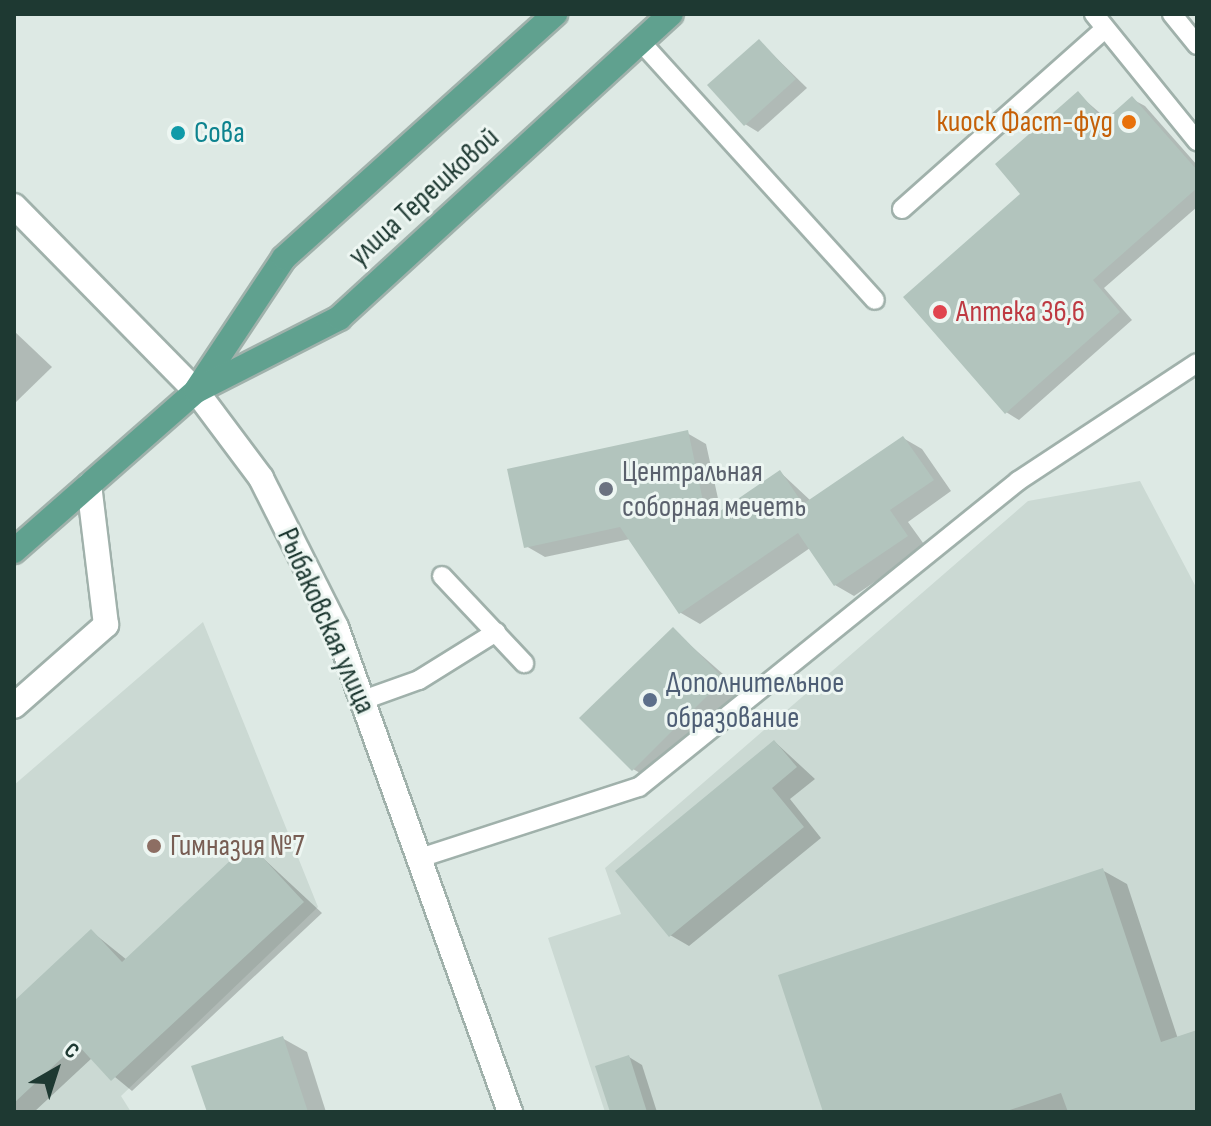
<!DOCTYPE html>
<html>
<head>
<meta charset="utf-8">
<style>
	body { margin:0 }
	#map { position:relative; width:1211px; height:1126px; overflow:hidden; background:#dde9e4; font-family:"Sofia Sans Condensed",sans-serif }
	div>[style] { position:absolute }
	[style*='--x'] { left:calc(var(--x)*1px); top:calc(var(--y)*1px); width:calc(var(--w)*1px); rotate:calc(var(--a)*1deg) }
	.built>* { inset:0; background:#cbd9d3 }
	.shadow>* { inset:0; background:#0003 }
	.building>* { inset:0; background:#b2c4bd }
	.roads { filter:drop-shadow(2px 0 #a0b1ab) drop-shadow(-2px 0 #a0b1ab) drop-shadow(0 2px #a0b1ab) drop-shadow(0 -2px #a0b1ab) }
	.lane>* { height:18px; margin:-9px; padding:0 9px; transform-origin:9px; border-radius:9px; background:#fff }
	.street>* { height:24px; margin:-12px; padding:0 12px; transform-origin:12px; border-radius:12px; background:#fff }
	.secondary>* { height:24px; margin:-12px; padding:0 12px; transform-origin:12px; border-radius:12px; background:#fff }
	.primary>* { height:24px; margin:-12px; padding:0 12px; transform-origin:12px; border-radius:12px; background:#60a18f }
	.dots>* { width:22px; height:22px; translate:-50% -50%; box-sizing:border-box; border:4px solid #edf6f2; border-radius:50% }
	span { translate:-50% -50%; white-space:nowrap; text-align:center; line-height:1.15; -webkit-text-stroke:6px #edf6f2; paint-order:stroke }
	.food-label { font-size:30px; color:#c56008 }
	.right { translate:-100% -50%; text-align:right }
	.culture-label { font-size:30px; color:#0d838f }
	.left { translate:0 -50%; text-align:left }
	.street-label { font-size:30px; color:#1e3932 }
	.health-label { font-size:30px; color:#be3a42 }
	.worship-label { font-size:30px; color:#5b616d }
	.service-label { font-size:30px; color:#4e5e75 }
	.education-label { font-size:30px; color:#785e54 }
	.frame { position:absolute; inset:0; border:16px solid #1e3932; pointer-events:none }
	.north { position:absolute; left:16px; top:1030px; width:80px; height:80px; -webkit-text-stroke:6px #edf6f2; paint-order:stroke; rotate:39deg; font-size:22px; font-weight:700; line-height:32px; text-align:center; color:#1e3932 }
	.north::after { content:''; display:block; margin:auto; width:28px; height:36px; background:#1e3932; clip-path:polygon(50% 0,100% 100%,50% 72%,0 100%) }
</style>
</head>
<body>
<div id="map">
	<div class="built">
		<i style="clip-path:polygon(1140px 481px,1197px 589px,1197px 1112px,605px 1112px,548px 938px,621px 914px,605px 868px,1028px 501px)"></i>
		<i style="clip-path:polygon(203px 622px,318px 907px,121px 1096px,131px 1112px,14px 1112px,14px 785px)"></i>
	</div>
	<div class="shadow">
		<i style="clip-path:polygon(759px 41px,807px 88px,758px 132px,745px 124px)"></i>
		<i style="clip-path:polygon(1078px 94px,1108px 120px,1132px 99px,1145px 106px,1197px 165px,1197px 207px,1104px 288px,1132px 320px,1019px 420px,1006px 412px,1023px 194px)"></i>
		<i style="clip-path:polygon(14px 331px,52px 367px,14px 404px)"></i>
		<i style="clip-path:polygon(687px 433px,706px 444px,721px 512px,780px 472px,811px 501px,903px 438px,922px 449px,951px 491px,908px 522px,926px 547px,854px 596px,835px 585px,810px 548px,700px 624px,681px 613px,630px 539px,545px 557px,526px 546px)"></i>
		<i style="clip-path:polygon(673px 630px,741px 690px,652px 780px,633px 769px)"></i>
		<i style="clip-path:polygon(775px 742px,815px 779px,790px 799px,821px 838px,689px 946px,670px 935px)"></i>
		<i style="clip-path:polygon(250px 846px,322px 913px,132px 1091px,92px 1058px,34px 1112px,14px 1112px,14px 1003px,91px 931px,127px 960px)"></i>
		<i style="clip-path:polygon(1102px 870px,1127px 884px,1178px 1039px,1197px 1032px,1197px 1112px,825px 1112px)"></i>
		<i style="clip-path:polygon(282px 1038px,307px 1052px,326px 1112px,209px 1112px)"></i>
		<i style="clip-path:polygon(629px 1057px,642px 1065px,657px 1112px,612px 1112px)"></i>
	</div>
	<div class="building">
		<i style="clip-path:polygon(759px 39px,796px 79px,744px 126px,707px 85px)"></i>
		<i style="clip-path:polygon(1078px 91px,1104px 121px,1132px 96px,1197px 170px,1197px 188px,1093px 280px,1120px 312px,1005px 414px,903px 297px,1020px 194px,995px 164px)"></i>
		<i style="clip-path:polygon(688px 430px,707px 520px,780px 470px,803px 504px,903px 436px,934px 480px,890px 510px,908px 536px,834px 586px,798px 533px,679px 614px,620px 527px,524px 548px,507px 469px)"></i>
		<i style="clip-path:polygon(673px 627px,724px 679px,632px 771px,579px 718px)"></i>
		<i style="clip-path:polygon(774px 740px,797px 767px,772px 788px,804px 827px,669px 937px,615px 871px)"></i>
		<i style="clip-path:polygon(249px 843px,304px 902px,111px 1081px,77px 1044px,14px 1103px,14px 1001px,91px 929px,122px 962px)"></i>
		<i style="clip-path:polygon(1103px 868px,1161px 1042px,1197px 1030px,1197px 1112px,1068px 1112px,1061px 1093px,1004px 1112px,823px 1112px,778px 975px)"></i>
		<i style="clip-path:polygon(283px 1036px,308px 1112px,207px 1112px,191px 1066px)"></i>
		<i style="clip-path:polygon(629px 1055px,647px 1112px,610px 1112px,595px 1066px)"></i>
	</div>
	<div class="roads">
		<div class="lane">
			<i style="--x:1094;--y:14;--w:164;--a:51"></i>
			<i style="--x:1172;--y:14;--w:40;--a:51"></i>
			<i style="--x:641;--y:42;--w:348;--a:47.8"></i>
			<i style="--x:902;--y:209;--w:271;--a:-41.6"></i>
			<i style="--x:442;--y:576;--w:120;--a:46.7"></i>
			<i style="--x:363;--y:700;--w:59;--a:-19.7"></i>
			<i style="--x:419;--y:680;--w:91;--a:-31.9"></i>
			<i style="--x:423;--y:857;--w:227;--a:-18"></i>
			<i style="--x:639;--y:787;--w:487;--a:-38.9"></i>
			<i style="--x:1018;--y:481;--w:214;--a:-33.4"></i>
		</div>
		<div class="street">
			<i style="--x:14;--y:706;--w:123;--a:-41.4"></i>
			<i style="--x:106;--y:625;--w:141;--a:-96.9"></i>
		</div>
		<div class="secondary">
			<i style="--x:14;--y:206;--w:260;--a:45.5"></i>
			<i style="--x:196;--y:391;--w:109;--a:53.2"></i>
			<i style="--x:261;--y:478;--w:167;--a:63.3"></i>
			<i style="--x:336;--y:627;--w:515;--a:70.26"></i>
		</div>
		<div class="primary">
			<i style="--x:197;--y:389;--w:157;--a:-56.4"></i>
			<i style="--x:284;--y:258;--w:365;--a:-42"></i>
			<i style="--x:14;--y:551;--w:242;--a:-41.3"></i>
			<i style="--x:196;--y:391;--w:161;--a:-27"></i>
			<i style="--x:339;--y:318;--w:450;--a:-42.5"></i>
		</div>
	</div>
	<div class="dots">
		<i style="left:1129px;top:122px;background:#e8710a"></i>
		<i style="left:178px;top:133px;background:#0f9aa8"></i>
		<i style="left:940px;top:312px;background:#e0444e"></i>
		<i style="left:606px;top:489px;background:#6b7280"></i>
		<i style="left:650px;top:700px;background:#5c6f8a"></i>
		<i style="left:154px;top:846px;background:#8d6e63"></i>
	</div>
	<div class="food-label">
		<span class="right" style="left:1113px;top:122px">киоск Фаст-фуд</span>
	</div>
	<div class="culture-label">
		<span class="left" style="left:194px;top:133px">Сова</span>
	</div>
	<div class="street-label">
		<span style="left:424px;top:197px;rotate:-42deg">улица Терешковой</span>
		<span style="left:326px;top:621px;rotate:66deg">Рыбаковская улица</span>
	</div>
	<div class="health-label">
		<span class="left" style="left:956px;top:312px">Аптека 36,6</span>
	</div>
	<div class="worship-label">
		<span class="left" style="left:622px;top:489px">Центральная<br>соборная мечеть</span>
	</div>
	<div class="service-label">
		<span class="left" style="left:666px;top:700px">Дополнительное<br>образование</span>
	</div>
	<div class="education-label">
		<span class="left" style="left:170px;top:846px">Гимназия №7</span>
	</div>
	<div class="frame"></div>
	<div class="north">С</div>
</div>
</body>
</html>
